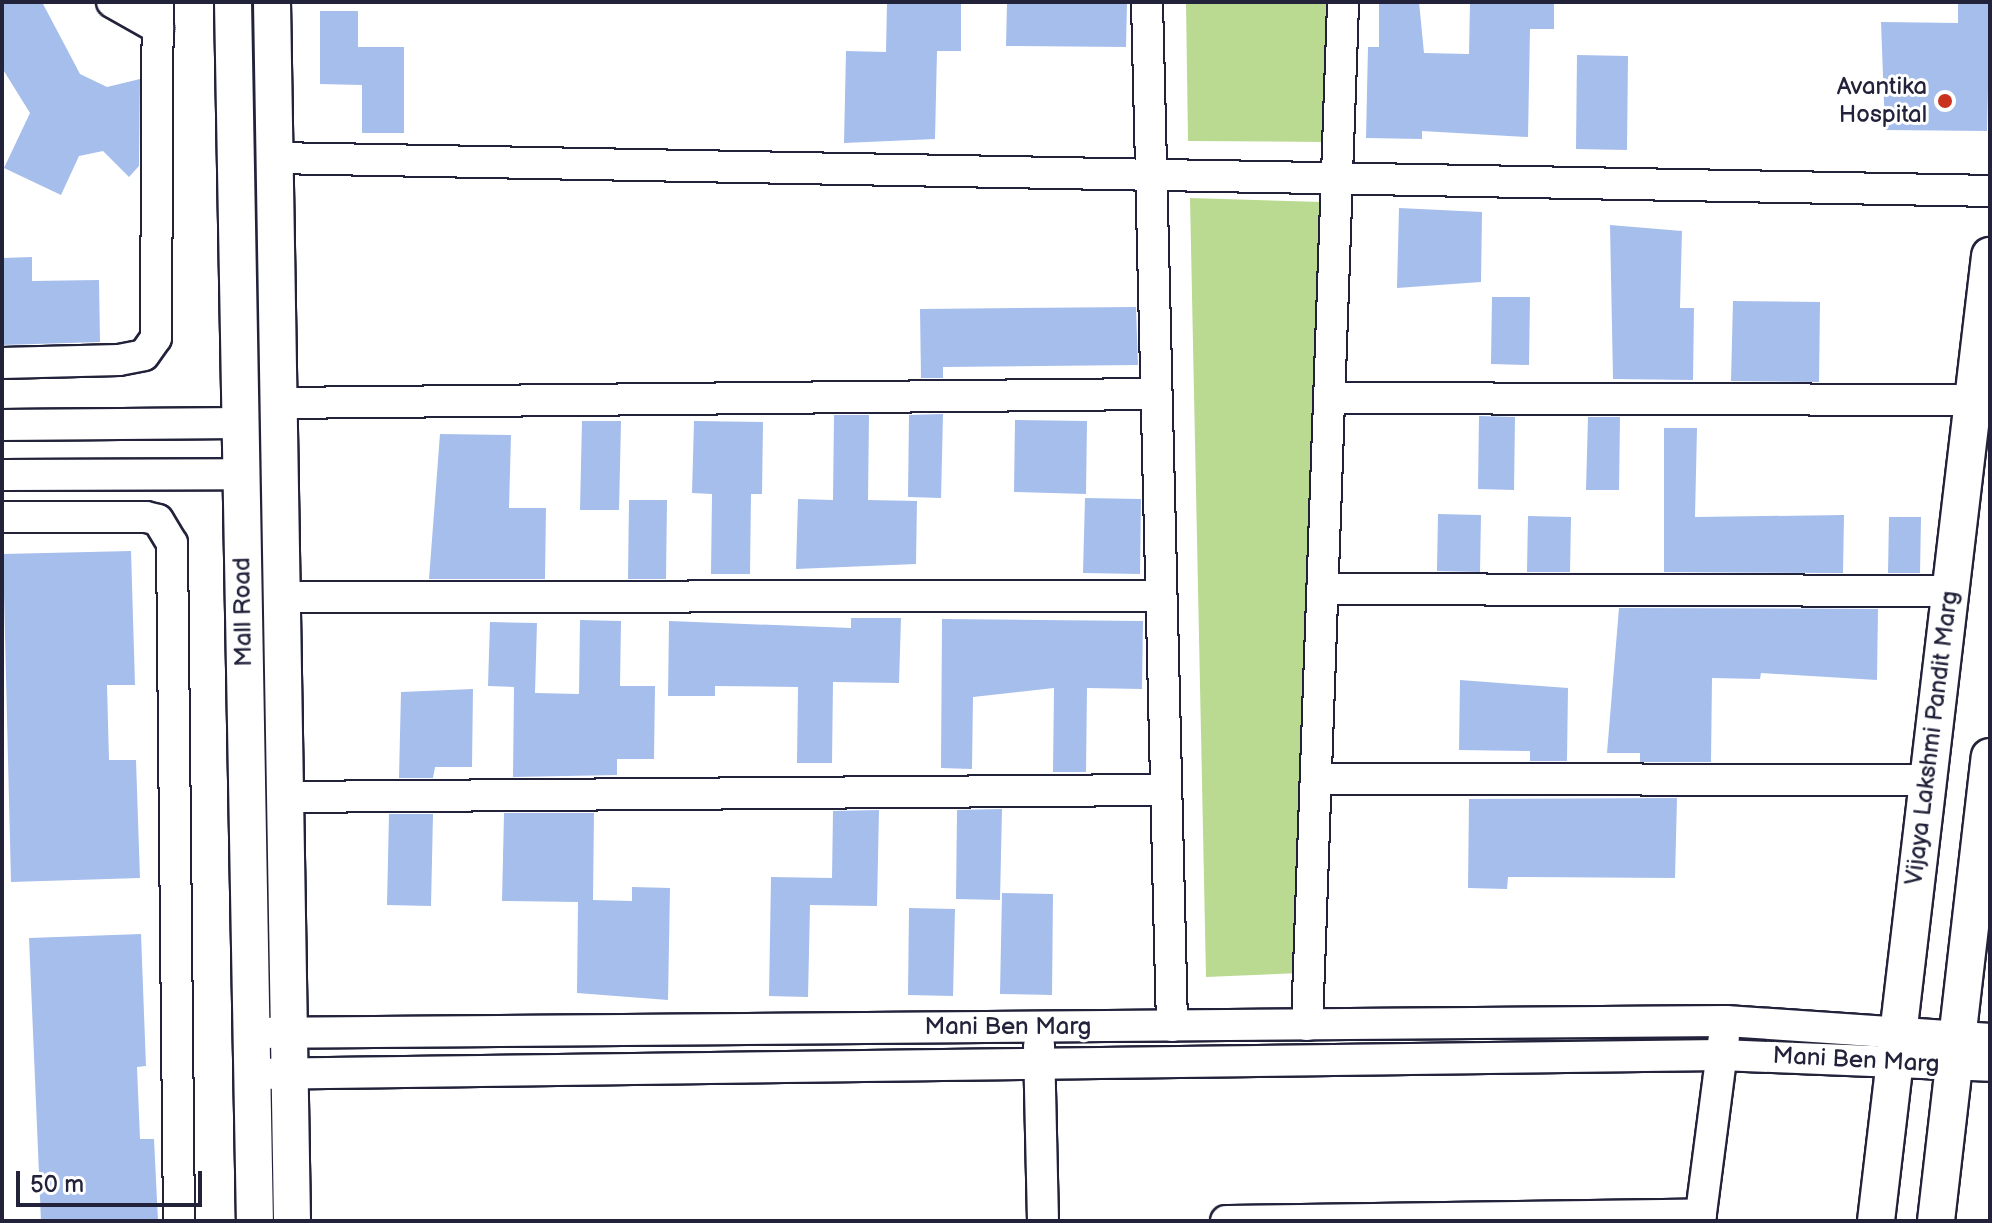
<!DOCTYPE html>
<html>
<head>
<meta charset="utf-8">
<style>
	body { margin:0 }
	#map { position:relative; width:1992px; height:1223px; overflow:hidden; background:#fff; font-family:"Balsamiq Sans",sans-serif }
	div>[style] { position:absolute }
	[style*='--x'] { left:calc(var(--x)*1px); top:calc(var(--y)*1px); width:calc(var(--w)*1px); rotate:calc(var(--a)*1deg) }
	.green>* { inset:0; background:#bada92 }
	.building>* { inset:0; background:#a6beec }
	.roads { filter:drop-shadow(2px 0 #22223b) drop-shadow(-2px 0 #22223b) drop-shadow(0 2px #22223b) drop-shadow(0 -2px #22223b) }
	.minor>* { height:30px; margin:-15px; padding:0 15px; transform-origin:15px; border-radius:15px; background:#fff }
	.tertiary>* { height:36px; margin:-18px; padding:0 18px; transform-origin:18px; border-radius:18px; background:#fff }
	.dots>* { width:22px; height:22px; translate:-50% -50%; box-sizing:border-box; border:4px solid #fff; border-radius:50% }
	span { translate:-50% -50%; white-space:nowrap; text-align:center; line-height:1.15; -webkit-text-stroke:6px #fff; paint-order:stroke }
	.poi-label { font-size:24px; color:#22223b }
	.right { translate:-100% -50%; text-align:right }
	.street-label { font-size:24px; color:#22223b }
	.frame { position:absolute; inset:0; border:4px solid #22223b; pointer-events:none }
	.scale { position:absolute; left:16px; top:1171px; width:186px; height:36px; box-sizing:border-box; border:4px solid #22223b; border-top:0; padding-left:10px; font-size:24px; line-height:28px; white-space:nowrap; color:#22223b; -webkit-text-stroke:6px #fff; paint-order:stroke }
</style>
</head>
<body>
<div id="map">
	<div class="green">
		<i style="clip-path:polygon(1186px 2px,1329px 2px,1325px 142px,1188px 141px)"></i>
		<i style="clip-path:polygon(1190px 198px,1323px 202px,1301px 973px,1206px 977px)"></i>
	</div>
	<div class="building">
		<i style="clip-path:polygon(2px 2px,42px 2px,80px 74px,107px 87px,140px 79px,139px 166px,129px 177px,103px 151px,79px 156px,61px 195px,4px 168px,30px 113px,2px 68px)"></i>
		<i style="clip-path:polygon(887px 2px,961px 2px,961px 51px,937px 51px,935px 139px,844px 143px,846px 51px,886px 52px)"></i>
		<i style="clip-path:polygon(1007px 2px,1127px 2px,1126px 47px,1006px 46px)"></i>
		<i style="clip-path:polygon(1379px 2px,1419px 2px,1424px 53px,1469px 54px,1470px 2px,1554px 2px,1554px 29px,1530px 29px,1528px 137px,1422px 131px,1422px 139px,1366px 138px,1368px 47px,1379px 47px)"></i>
		<i style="clip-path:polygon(1958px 2px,1990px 2px,1987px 131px,1885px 130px,1881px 22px,1958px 23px)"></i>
		<i style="clip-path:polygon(320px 11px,358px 11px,358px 47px,404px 47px,404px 133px,362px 133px,362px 85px,320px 84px)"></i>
		<i style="clip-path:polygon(1577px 55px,1628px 56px,1627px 150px,1576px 149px)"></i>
		<i style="clip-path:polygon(1399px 208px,1482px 212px,1481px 282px,1397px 288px)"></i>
		<i style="clip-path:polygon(1610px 225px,1682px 231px,1680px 308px,1694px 308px,1693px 380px,1613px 379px)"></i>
		<i style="clip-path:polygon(32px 257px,32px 281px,99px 280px,100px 342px,2px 345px,2px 258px)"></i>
		<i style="clip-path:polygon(1492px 297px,1530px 297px,1529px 365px,1491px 364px)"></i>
		<i style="clip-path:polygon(1733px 301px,1820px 302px,1819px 382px,1731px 381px)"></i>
		<i style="clip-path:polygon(1136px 307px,1138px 365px,943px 367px,943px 378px,921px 378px,920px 309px)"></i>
		<i style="clip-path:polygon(943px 414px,941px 498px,908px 497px,909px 415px)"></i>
		<i style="clip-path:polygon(834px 415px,869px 415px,868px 500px,917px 501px,916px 564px,796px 569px,798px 499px,833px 500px)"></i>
		<i style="clip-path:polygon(1479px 416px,1515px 417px,1514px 490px,1478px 489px)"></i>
		<i style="clip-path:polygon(1588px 417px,1620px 417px,1619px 490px,1586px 490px)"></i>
		<i style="clip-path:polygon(1015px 420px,1087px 421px,1086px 494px,1014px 492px)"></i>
		<i style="clip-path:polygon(582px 421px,621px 421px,619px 510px,580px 510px)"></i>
		<i style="clip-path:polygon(694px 421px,763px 422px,762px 494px,751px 494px,750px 574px,711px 574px,712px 494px,692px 493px)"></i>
		<i style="clip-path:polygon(1664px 428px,1697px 428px,1695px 517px,1844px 515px,1843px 573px,1664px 572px)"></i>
		<i style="clip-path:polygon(440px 434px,511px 435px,509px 508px,546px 508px,545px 579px,429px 579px)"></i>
		<i style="clip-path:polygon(1085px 498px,1141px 499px,1140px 574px,1083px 573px)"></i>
		<i style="clip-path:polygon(629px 500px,667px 500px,666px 579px,628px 579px)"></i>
		<i style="clip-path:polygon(1438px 514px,1481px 515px,1480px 572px,1437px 571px)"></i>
		<i style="clip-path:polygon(1528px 516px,1571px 517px,1570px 572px,1527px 572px)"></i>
		<i style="clip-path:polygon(1889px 517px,1921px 517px,1920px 573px,1888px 573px)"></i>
		<i style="clip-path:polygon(131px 551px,135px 685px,107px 685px,109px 760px,136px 760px,140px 878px,11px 882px,3px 554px)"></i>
		<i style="clip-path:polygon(1619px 608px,1878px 609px,1877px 680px,1761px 673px,1760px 679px,1712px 678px,1711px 762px,1640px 762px,1640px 753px,1607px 753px)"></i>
		<i style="clip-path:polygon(851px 618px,901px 618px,899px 683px,833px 682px,832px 763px,797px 763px,798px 687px,715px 686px,715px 696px,668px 696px,669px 621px,851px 628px)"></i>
		<i style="clip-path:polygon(942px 619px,1143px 621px,1142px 689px,1087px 688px,1086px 772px,1053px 772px,1054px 688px,973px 697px,972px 769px,941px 768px)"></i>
		<i style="clip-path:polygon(580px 620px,621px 621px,620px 686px,655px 686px,654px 759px,617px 759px,617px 775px,513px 777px,514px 687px,488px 686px,490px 622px,537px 623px,535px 693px,579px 694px)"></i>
		<i style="clip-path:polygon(1460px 680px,1568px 688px,1567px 761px,1530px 761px,1530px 751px,1459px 750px)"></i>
		<i style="clip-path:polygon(473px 689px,472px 767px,435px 767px,433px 778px,399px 778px,401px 692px)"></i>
		<i style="clip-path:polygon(1677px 798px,1675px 878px,1508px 877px,1507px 889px,1468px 888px,1469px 799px)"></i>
		<i style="clip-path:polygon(1002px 809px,1000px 900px,956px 899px,957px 810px)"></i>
		<i style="clip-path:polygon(879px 810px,877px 906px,810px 905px,808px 997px,769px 996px,771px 877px,832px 878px,833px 811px)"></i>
		<i style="clip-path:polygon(504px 813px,594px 813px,593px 900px,632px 901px,632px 887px,670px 888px,668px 1000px,577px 993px,578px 902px,502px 901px)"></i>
		<i style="clip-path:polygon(389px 814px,433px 814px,431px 906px,387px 905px)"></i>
		<i style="clip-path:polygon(1002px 893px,1053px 894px,1052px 995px,1000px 994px)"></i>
		<i style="clip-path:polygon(909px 908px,955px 909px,953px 996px,908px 995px)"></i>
		<i style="clip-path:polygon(141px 934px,146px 1066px,137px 1067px,140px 1139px,154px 1139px,158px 1221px,41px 1221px,29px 938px)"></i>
	</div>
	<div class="roads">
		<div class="minor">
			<i style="--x:112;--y:2;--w:53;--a:29.5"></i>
			<i style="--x:1147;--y:2;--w:1024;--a:88.6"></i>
			<i style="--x:275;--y:158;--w:1715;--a:1.1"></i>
			<i style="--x:2;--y:363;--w:117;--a:-1.5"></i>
			<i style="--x:119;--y:360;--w:25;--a:-11"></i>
			<i style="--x:144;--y:355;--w:21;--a:-55"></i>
			<i style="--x:156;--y:338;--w:336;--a:-89.7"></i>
			<i style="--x:1329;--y:398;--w:643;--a:0.18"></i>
			<i style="--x:279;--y:403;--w:877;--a:-0.59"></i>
			<i style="--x:2;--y:425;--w:238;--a:-0.5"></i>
			<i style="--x:2;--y:475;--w:239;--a:-0.2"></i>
			<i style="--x:2;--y:517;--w:144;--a:0"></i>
			<i style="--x:146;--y:517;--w:12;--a:14"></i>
			<i style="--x:158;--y:520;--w:27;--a:59"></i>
			<i style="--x:172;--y:543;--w:678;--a:89.41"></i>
			<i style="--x:1322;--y:589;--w:627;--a:0.18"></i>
			<i style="--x:282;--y:597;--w:879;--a:-0.07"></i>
			<i style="--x:1316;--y:779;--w:611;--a:0.09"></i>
			<i style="--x:285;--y:797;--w:881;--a:-0.46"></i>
			<i style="--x:1307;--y:1025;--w:1024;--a:-87.98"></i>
			<i style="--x:251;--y:1033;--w:1475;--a:-0.47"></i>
			<i style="--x:1726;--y:1021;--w:265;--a:3.9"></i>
			<i style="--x:1039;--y:1045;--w:176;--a:88.7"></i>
			<i style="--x:252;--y:1074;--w:1469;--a:-0.74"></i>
			<i style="--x:1721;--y:1055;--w:269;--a:2.3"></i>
			<i style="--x:1226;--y:1221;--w:475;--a:-0.8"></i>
			<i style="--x:1700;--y:1221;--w:186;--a:-82.6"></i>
		</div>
		<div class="tertiary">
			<i style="--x:233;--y:2;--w:1219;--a:88.97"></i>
			<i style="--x:272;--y:2;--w:1219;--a:89.06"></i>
			<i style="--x:1876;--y:1221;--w:972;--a:-83.26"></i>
			<i style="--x:1936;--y:1221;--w:467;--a:-83.4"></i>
		</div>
	</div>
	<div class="dots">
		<i style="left:1945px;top:101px;background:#c8321e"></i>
	</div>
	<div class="poi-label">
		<span class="right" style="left:1927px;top:101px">Avantika<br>Hospital</span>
	</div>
	<div class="street-label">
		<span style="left:243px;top:612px;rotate:-91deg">Mall Road</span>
		<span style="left:1932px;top:738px;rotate:-83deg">Vijaya Lakshmi Pandit Marg</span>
		<span style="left:1008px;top:1027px">Mani Ben Marg</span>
		<span style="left:1856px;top:1060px;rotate:3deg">Mani Ben Marg</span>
	</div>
	<div class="frame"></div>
	<div class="scale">50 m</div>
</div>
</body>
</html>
